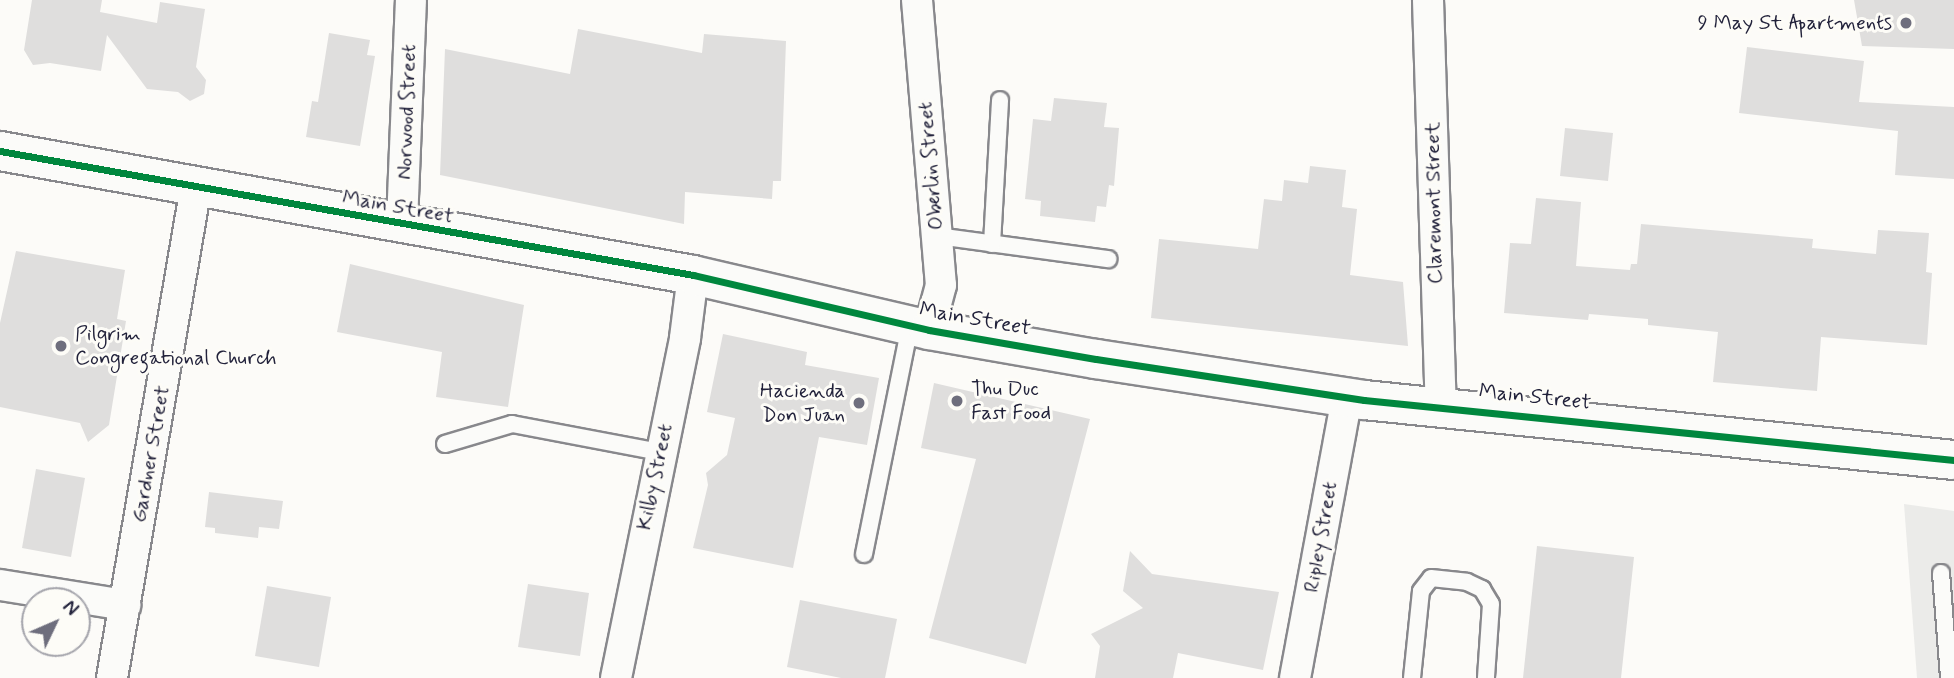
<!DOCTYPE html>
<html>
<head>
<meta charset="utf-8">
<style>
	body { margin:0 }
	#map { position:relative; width:1954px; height:678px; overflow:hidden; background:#fcfbf8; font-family:Mynerve,sans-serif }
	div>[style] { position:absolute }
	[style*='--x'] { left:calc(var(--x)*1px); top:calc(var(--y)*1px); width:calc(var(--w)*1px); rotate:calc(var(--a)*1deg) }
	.built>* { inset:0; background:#ebebe9 }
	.building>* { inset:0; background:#dfdedd }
	.roads { filter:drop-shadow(2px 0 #88888c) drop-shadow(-2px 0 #88888c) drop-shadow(0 2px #88888c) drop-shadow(0 -2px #88888c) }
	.lane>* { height:16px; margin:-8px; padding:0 8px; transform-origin:8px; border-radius:8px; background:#fbfbf9 }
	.street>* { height:30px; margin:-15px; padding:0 15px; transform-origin:15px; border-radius:15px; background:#fbfbf9 }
	.primary>* { height:38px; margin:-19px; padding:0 19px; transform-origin:19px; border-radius:19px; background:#fbfbf9 }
	.cycleway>* { height:7px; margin:-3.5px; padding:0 3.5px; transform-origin:3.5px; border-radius:3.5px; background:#00873e }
	.dots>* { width:19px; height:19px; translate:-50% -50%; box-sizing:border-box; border:4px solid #fdfcf7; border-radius:50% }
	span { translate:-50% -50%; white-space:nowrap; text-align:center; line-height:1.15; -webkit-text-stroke:6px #fdfcf7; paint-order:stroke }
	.poi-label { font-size:21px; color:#22223b }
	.right { translate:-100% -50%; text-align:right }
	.left { translate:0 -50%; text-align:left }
	.street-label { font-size:21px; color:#22223b }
	.north { position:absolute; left:21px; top:587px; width:70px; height:70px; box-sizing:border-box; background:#fdfcf7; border:2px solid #a5a5ac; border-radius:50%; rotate:46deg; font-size:19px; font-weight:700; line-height:28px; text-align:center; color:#22223b }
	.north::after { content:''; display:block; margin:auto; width:24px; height:32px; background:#6e6e7d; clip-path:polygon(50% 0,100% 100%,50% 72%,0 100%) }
</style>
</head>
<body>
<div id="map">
	<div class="built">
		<i style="clip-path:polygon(1904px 504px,1954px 511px,1954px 678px,1917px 678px)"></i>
	</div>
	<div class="building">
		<i style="clip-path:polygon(32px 0,102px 0,100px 12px,157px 23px,160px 2px,205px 9px,196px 67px,206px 80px,204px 94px,190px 101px,178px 92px,147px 89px,107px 35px,101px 71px,50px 63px,33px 65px,24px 50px)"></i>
		<i style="clip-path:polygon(1854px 0,1954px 0,1954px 49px,1862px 46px)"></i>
		<i style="clip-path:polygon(578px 29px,702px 53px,704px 34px,786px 41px,781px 181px,773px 181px,772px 199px,685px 192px,684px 224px,440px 175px,445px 49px,570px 74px)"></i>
		<i style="clip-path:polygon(329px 33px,370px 40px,367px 55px,375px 56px,360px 146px,306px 137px,312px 101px,318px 102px)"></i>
		<i style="clip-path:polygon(1747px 47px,1864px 61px,1859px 102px,1954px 107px,1954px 179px,1895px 175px,1898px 131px,1739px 113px)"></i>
		<i style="clip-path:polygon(1054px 98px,1107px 103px,1104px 127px,1119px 128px,1114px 186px,1109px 185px,1106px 207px,1097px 206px,1095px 222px,1040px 216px,1041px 201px,1025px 199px,1033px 119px,1051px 121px)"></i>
		<i style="clip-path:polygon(1565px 128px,1613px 133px,1608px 181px,1560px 176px)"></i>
		<i style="clip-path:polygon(1310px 166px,1346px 170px,1342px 207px,1357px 209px,1350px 275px,1403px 282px,1408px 346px,1151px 318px,1159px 239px,1258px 249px,1264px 199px,1282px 201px,1284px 180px,1308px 183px)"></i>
		<i style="clip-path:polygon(1536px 198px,1581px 202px,1576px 266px,1630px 270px,1631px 264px,1637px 264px,1641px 224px,1813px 239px,1812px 248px,1876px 254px,1878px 230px,1929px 233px,1926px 272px,1932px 273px,1927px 345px,1821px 337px,1817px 391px,1713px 382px,1718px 332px,1648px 325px,1648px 319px,1589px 314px,1588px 320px,1504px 313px,1510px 243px,1531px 244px)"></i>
		<i style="clip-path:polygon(16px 251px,125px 270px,117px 319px,126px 321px,109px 425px,88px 442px,80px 423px,0 407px,0 323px)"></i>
		<i style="clip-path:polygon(350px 264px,524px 305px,508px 407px,436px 397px,442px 352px,337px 332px)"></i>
		<i style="clip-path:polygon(723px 334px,807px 352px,805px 365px,879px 378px,867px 445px,819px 437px,793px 568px,693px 548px,708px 485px,706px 473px,727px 455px,735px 418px,707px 412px)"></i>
		<i style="clip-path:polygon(934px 383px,1090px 419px,1026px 664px,929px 638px,976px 459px,921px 448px)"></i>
		<i style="clip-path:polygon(36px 469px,85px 478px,71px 557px,22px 548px)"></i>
		<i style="clip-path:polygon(209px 492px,283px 501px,279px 529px,259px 527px,258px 538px,215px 533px,215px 528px,205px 527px)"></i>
		<i style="clip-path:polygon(1537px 546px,1634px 557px,1621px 678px,1523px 678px)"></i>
		<i style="clip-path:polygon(1130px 551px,1152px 574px,1279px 592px,1263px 670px,1178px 653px,1173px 678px,1095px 678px,1100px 646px,1091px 634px,1143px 608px,1123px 591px)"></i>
		<i style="clip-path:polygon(528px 584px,589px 593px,580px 656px,518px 647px)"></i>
		<i style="clip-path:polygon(267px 586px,331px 597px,319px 667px,255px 656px)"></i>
		<i style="clip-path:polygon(800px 600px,897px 619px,885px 678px,841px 678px,787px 667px)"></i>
	</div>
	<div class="roads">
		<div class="lane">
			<i style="--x:937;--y:236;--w:173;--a:7.7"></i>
			<i style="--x:992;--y:244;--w:144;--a:-86.8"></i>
			<i style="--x:445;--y:444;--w:70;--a:-16.6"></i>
			<i style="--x:512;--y:424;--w:151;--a:10.7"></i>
			<i style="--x:864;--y:554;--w:233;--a:-78.6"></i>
			<i style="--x:1941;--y:573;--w:105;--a:85.6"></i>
			<i style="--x:1412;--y:678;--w:87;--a:-84.1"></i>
			<i style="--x:1421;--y:591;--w:16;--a:-52"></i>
			<i style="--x:1431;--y:578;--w:36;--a:6"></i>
			<i style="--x:1467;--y:582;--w:17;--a:25"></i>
			<i style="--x:1482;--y:589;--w:17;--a:59"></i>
			<i style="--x:1491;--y:604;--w:74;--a:93.9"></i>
		</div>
		<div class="street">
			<i style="--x:917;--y:0;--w:286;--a:85.2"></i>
			<i style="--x:941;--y:285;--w:47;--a:104.9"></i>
			<i style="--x:1428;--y:0;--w:406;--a:88.2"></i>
			<i style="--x:402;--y:223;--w:223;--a:-87.7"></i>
			<i style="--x:0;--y:585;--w:127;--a:9.1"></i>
			<i style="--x:112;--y:678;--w:497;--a:-80.3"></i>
			<i style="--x:616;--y:678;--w:347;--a:-78.5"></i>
			<i style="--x:685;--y:338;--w:64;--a:-82.8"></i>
			<i style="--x:1295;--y:678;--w:286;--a:-79.5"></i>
		</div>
		<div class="primary">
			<i style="--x:0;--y:151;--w:704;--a:10.14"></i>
			<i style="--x:693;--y:275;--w:242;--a:13.1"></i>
			<i style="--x:929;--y:330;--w:169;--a:9.9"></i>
			<i style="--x:1096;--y:359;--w:271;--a:8.7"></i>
			<i style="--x:1364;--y:400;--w:593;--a:5.81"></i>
		</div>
	</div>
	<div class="cycleway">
		<i style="--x:0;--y:151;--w:704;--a:10.14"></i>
		<i style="--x:693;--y:275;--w:242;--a:13.1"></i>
		<i style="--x:929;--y:330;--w:169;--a:9.9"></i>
		<i style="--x:1096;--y:359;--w:271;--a:8.7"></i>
		<i style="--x:1364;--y:400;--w:593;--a:5.81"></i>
	</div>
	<div class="dots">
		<i style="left:1906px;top:23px;background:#6e6e7d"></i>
		<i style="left:61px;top:346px;background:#6e6e7d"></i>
		<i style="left:957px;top:401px;background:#6e6e7d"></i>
		<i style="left:859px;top:403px;background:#6e6e7d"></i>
	</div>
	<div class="poi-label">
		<span class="right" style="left:1892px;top:23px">9 May St Apartments</span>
		<span class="left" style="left:75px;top:346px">Pilgrim<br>Congregational Church</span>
		<span class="left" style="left:971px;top:401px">Thu Duc<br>Fast Food</span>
		<span class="right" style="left:845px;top:403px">Hacienda<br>Don Juan</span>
	</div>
	<div class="street-label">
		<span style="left:407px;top:112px;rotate:-88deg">Norwood Street</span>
		<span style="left:931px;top:166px;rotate:-95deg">Oberlin Street</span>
		<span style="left:1434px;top:203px;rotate:-91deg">Claremont Street</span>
		<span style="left:398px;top:207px;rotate:10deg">Main Street</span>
		<span style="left:975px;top:319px;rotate:10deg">Main Street</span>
		<span style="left:1535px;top:397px;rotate:6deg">Main Street</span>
		<span style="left:151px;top:454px;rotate:-80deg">Gardner Street</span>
		<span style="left:655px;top:477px;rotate:-78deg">Kilby Street</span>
		<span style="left:1321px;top:537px;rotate:-80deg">Ripley Street</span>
	</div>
	<div class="north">N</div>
</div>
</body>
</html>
